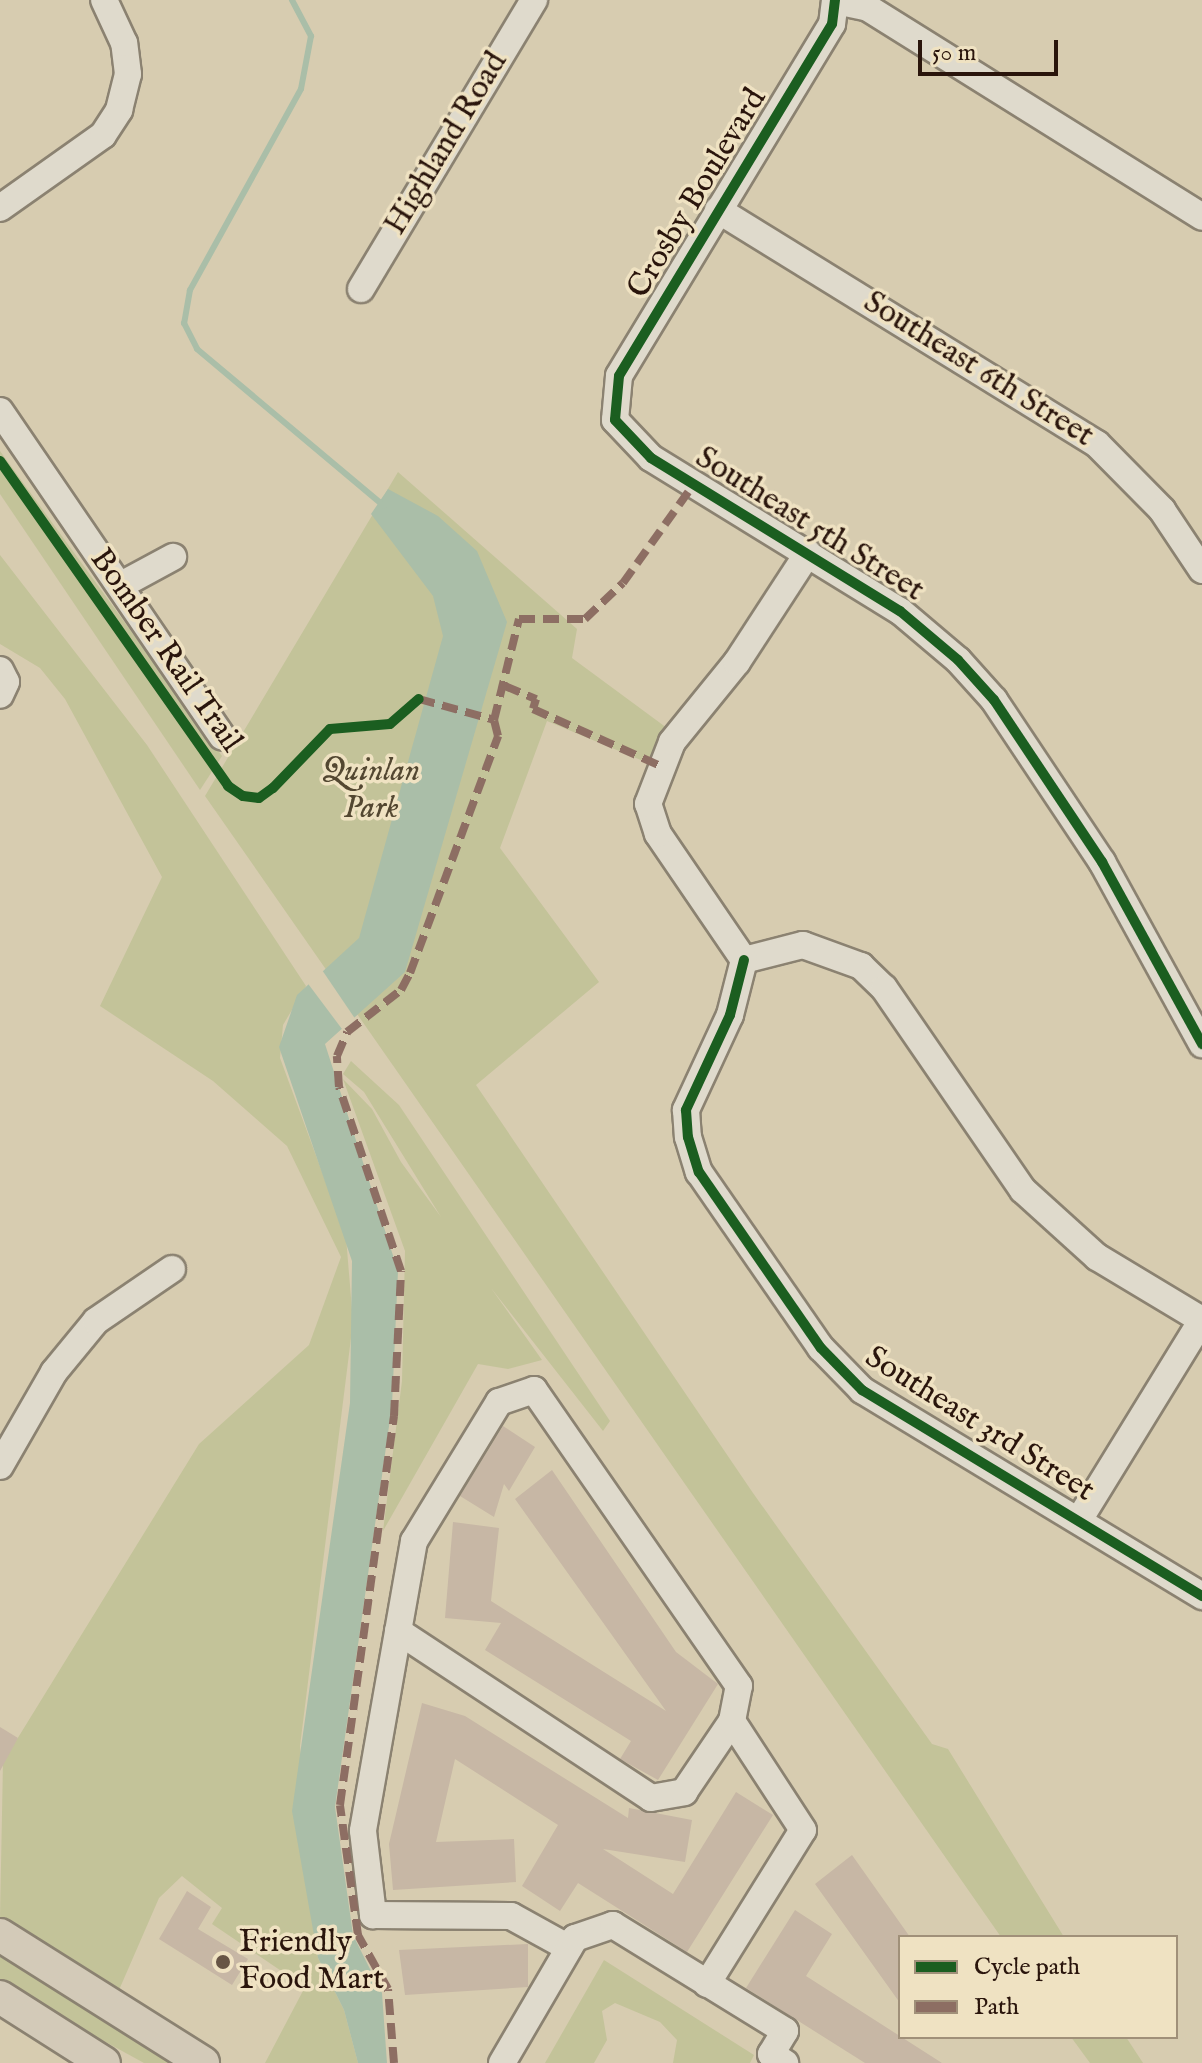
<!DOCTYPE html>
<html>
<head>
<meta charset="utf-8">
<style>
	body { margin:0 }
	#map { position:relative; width:1202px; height:2063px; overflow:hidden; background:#d7ccb0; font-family:"IM FELL English",serif }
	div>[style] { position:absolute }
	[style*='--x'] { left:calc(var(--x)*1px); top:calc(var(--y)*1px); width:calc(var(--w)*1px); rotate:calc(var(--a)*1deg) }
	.green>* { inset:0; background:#c3c399 }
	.water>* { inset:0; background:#aabea8 }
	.pier>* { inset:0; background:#d7ccb0 }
	.stream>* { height:6px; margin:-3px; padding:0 3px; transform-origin:3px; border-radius:3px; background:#aabea8 }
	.building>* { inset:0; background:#c7b7a5 }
	.roads { filter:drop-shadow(2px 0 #8b8271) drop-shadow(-2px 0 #8b8271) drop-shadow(0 2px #8b8271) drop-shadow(0 -2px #8b8271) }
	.minor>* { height:26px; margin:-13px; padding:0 13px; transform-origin:13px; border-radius:13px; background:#dfdacc }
	.major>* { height:32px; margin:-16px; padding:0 16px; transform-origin:16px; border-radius:16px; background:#d3cab8 }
	.quiet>* { height:8px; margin-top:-4px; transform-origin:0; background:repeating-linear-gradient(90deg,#8d6e63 0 16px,transparent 0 24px) }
	.cycleway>* { height:10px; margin:-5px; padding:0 5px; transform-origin:5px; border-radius:5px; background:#1b5e20 }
	.dots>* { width:22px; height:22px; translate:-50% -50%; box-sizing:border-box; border:4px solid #efe2c2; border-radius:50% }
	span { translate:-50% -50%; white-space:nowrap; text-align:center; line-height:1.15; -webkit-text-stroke:7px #efe2c2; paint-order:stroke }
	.street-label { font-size:32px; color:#2a150c }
	.park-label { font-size:32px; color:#534731; font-style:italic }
	.poi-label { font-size:32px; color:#2a150c }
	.left { translate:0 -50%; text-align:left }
	.legend { position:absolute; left:898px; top:1935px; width:280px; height:104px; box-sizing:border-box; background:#efe2c2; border:2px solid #a09079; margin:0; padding:10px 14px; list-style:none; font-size:24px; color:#2a150c }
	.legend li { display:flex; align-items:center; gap:16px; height:40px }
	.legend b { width:40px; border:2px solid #a09079 }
	.scale { position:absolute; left:918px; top:40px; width:140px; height:36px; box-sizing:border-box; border:4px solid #2a150c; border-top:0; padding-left:10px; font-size:24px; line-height:28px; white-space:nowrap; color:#2a150c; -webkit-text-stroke:6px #efe2c2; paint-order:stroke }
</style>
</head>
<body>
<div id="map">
	<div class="green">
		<i style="clip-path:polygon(0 451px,222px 756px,200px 790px,0 494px)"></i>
		<i style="clip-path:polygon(398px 472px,577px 629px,572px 658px,671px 731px,648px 763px,547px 721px,500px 848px,599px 982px,476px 1085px,753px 1493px,932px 1744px,948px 1749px,1064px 1937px,1001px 1937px,205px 796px)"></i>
		<i style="clip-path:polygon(0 555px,147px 745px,306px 986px,283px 1025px,280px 1058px,346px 1237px,353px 1322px,300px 1746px,318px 1958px,344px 2010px,358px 2063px,265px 2063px,305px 1987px,212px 1924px,222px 1908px,182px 1876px,159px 1898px,119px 1990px,0 1918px,3px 1762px,199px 1444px,309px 1345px,341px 1257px,287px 1146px,213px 1081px,100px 1006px,162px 877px,65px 699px,40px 668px,0 644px)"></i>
		<i style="clip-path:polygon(351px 1061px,399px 1105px,610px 1421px,603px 1431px,491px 1288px,542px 1360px,508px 1369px,478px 1364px,383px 1531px,402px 1381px,405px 1251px,343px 1079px,372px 1109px,401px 1162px,441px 1217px,364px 1092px,343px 1074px)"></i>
		<i style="clip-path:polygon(0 1951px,174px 2063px,144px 2063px,0 1984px)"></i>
		<i style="clip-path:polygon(604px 1960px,754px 2055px,750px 2063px,673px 2063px,677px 2040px,660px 2022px,615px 2003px,602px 2011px,607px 2040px,594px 2063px,545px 2063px)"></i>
		<i style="clip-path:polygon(1071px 2037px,1126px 2037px,1143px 2063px,1090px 2063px)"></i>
	</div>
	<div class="water">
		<i style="clip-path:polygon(388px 489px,438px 516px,477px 551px,507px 622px,405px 972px,325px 1044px,398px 1271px,392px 1405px,335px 1807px,353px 1935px,382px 1993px,387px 2063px,358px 2063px,344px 2010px,318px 1958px,292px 1811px,350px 1403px,352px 1261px,279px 1047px,297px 995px,359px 938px,443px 636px,433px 596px,371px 514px)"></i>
	</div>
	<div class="pier">
		<i style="clip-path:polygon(320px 967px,358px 1023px,345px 1033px,306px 981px)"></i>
	</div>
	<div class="stream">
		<i style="--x:292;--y:0;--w:41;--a:62.2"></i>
		<i style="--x:311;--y:36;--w:54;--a:100.7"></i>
		<i style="--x:301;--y:89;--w:230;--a:118.9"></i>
		<i style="--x:190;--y:290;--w:34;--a:100"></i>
		<i style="--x:184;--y:323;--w:29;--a:63"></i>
		<i style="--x:197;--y:349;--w:244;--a:40"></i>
	</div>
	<div class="building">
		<i style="clip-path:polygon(503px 1426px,535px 1447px,509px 1491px,504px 1484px,494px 1517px,460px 1496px)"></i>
		<i style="clip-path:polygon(552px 1470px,676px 1652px,718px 1684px,658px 1780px,620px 1759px,631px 1741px,485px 1650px,501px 1623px,445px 1618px,453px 1522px,499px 1528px,491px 1601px,666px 1711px,515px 1499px)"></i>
		<i style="clip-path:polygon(422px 1703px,465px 1716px,628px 1818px,629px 1808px,692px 1820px,685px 1862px,603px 1849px,673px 1894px,736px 1792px,773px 1815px,687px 1952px,578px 1883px,560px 1911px,522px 1886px,558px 1825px,455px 1759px,436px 1842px,514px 1839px,516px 1882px,393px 1890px,389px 1844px)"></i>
		<i style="clip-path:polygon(0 1727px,18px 1738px,0 1771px)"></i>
		<i style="clip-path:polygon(852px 1855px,910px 1937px,900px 1937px,900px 2003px,815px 1884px)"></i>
		<i style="clip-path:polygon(187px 1891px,211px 1907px,198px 1929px,248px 1959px,232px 1985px,159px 1939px)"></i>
		<i style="clip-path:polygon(795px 1910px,832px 1934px,806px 1976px,942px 2063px,865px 2063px,746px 1988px)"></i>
		<i style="clip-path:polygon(528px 1944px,528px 1987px,405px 1995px,399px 1950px)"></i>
	</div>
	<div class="roads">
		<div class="minor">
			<i style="--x:835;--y:0;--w:24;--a:97"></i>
			<i style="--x:832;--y:24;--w:411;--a:121.2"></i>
			<i style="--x:619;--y:376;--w:44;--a:95.2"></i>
			<i style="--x:615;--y:420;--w:52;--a:46.5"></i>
			<i style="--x:651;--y:458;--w:292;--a:31.6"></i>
			<i style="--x:900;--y:611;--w:76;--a:40.2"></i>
			<i style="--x:958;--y:660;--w:54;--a:48"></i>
			<i style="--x:994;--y:700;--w:195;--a:56.3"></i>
			<i style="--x:1102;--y:862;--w:208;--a:61.2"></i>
			<i style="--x:836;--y:1;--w:33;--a:12"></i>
			<i style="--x:868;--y:8;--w:394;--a:32"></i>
			<i style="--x:0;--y:208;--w:126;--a:-35.3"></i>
			<i style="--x:103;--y:135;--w:30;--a:-57"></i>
			<i style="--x:119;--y:110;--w:37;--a:-76"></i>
			<i style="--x:128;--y:74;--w:31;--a:-97"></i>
			<i style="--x:124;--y:43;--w:47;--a:-114.9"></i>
			<i style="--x:718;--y:210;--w:445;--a:31.7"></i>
			<i style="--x:1097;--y:444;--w:93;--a:45.4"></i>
			<i style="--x:1162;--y:510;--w:72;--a:56.3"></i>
			<i style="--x:361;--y:289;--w:337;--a:-59.1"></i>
			<i style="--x:0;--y:411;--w:394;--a:55.7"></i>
			<i style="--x:123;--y:584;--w:57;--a:-28.4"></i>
			<i style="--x:0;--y:670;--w:13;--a:63"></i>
			<i style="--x:6;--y:682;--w:14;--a:115"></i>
			<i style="--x:744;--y:960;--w:57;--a:104.3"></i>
			<i style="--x:730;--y:1015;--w:105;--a:114.9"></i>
			<i style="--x:686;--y:1110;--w:27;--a:86"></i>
			<i style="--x:688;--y:1137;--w:37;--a:73"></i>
			<i style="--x:699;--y:1172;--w:214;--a:55.3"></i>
			<i style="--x:821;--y:1348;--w:59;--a:45.7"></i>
			<i style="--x:862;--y:1390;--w:398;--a:31.2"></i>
			<i style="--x:744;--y:960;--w:61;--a:-14.3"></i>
			<i style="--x:803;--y:945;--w:62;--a:19.9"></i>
			<i style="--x:861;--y:966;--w:32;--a:44"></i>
			<i style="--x:884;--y:988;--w:245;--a:55.5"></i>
			<i style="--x:1023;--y:1190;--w:100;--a:42.2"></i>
			<i style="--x:1097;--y:1257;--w:122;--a:31"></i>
			<i style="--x:1202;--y:1320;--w:235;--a:121.6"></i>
			<i style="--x:744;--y:960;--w:153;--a:-124.3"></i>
			<i style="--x:658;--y:834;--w:32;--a:-108"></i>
			<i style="--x:648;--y:804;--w:66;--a:-68.8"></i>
			<i style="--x:672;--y:742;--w:103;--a:-50.9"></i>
			<i style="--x:737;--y:662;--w:130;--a:-56.9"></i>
			<i style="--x:0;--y:1466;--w:108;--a:-60.1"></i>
			<i style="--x:54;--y:1372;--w:66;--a:-50.5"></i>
			<i style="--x:96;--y:1321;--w:92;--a:-34.4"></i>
			<i style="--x:398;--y:1631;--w:303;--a:33.4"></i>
			<i style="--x:651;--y:1798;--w:34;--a:-10"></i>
			<i style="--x:684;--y:1792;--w:86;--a:-55.9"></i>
			<i style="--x:732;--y:1721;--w:36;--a:-79"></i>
			<i style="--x:739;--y:1686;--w:360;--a:-124.7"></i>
			<i style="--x:534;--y:1390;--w:37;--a:161"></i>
			<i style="--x:499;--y:1402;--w:163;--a:121.4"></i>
			<i style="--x:414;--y:1541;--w:294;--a:100"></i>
			<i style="--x:363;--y:1831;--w:85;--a:83.2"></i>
			<i style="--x:373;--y:1915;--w:138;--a:0.4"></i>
			<i style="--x:511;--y:1916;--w:66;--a:28.9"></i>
			<i style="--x:707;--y:1984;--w:181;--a:-58.1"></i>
			<i style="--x:803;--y:1830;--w:130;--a:-123.1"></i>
			<i style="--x:502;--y:2063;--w:145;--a:-59.7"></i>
			<i style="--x:575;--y:1938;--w:40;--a:-18.9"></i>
			<i style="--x:613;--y:1925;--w:202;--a:31.6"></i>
			<i style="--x:785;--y:2031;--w:27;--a:121"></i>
			<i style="--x:771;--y:2054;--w:17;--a:33"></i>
		</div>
		<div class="major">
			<i style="--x:0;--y:1935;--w:240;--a:32.2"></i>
			<i style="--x:0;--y:1997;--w:123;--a:32.4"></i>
		</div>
	</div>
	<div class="quiet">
		<i style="--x:505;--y:686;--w:34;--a:23"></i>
		<i style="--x:536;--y:699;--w:10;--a:107"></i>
		<i style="--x:533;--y:709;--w:137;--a:24.1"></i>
		<i style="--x:419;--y:699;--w:78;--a:15.6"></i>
		<i style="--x:394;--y:2063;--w:74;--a:-94.6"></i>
		<i style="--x:388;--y:1989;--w:62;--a:-119.1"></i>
		<i style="--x:358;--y:1935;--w:131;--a:-97.9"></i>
		<i style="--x:340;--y:1805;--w:393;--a:-82.1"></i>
		<i style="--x:394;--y:1416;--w:145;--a:-87.2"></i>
		<i style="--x:401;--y:1271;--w:194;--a:-108.6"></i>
		<i style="--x:339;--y:1087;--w:31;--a:-94"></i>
		<i style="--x:337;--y:1056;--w:26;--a:-67"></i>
		<i style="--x:347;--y:1032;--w:68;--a:-37.9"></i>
		<i style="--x:401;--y:990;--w:19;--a:-62"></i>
		<i style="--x:410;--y:973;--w:253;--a:-69.6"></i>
		<i style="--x:498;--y:736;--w:16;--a:-104"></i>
		<i style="--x:494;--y:720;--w:104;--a:-76.1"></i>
		<i style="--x:519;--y:619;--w:66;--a:0"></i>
		<i style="--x:585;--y:619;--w:52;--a:-43.5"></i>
		<i style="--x:623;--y:583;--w:122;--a:-54.4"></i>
	</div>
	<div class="cycleway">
		<i style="--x:835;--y:0;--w:24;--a:97"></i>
		<i style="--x:832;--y:24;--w:411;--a:121.2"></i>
		<i style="--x:619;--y:376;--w:44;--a:95.2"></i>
		<i style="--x:615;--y:420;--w:52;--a:46.5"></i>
		<i style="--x:651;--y:458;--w:292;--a:31.6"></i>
		<i style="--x:900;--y:611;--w:76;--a:40.2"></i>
		<i style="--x:958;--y:660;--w:54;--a:48"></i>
		<i style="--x:994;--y:700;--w:195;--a:56.3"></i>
		<i style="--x:1102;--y:862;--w:208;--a:61.2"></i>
		<i style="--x:0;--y:461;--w:397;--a:54.9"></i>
		<i style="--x:228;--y:786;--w:18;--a:34"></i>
		<i style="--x:243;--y:796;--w:16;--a:7"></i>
		<i style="--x:259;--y:798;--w:17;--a:-36"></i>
		<i style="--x:273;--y:788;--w:82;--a:-46"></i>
		<i style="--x:330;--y:729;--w:60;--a:-4.8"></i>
		<i style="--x:390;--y:724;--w:38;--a:-41"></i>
		<i style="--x:744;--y:960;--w:57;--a:104.3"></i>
		<i style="--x:730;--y:1015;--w:105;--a:114.9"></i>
		<i style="--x:686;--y:1110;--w:27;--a:86"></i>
		<i style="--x:688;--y:1137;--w:37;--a:73"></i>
		<i style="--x:699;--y:1172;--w:214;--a:55.3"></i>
		<i style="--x:821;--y:1348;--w:59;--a:45.7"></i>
		<i style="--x:862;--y:1390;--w:398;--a:31.2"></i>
	</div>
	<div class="dots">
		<i style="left:223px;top:1962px;background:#675545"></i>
	</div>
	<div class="street-label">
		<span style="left:447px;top:144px;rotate:-59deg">Highland Road</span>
		<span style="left:698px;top:194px;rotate:-59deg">Crosby Boulevard</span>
		<span style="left:978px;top:370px;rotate:32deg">Southeast 6th Street</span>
		<span style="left:809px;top:525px;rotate:32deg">Southeast 5th Street</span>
		<span style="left:165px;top:651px;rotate:55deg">Bomber Rail Trail</span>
		<span style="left:979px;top:1425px;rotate:32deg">Southeast 3rd Street</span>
	</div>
	<div class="park-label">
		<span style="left:371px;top:791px">Quinlan<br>Park</span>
	</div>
	<div class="poi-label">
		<span class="left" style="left:239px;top:1962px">Friendly<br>Food Mart</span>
	</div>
	<ul class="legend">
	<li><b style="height:10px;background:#1b5e20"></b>Cycle path</li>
	<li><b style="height:10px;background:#8d6e63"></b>Path</li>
	</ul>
	<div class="scale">50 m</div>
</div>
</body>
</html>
